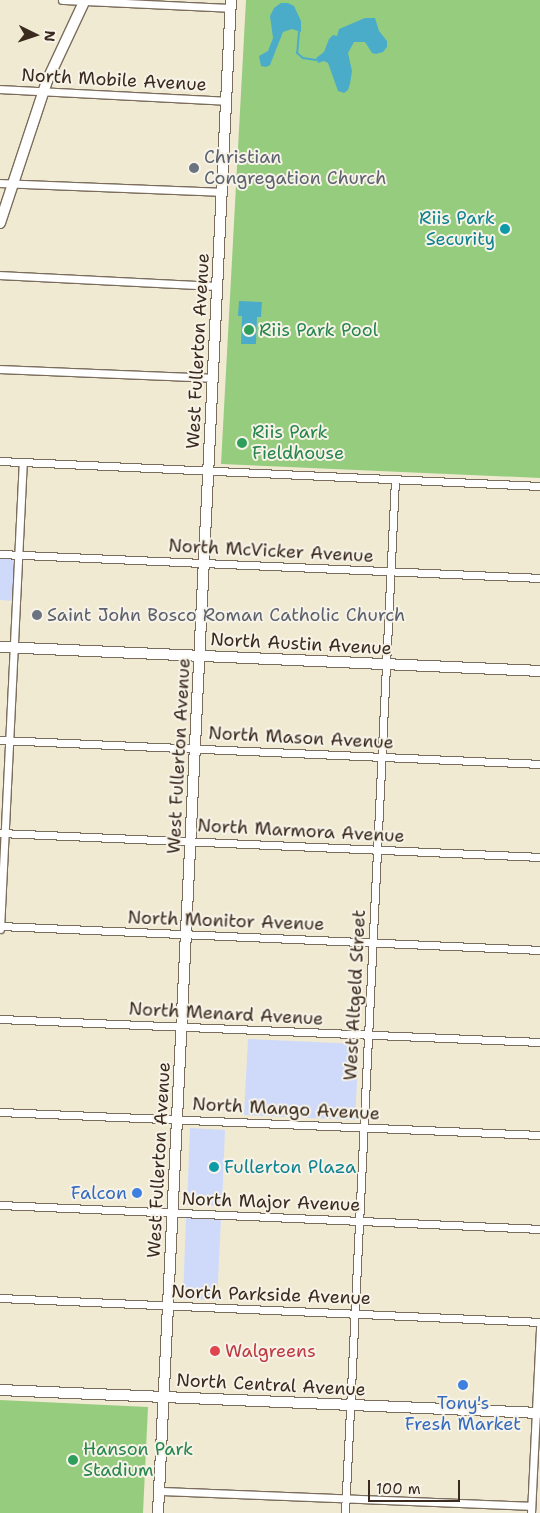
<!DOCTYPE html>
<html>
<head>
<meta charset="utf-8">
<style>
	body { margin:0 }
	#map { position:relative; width:540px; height:1513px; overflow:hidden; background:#f1ead3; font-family:"Shantell Sans",sans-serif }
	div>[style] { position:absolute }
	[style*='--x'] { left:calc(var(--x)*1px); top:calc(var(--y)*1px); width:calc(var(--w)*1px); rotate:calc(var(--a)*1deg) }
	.built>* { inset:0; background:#cfdafa }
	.green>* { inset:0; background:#96cc7e }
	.water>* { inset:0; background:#4bacca }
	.stream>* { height:2px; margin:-1px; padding:0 1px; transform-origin:1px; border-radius:1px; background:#4bacca }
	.roads { filter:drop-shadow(1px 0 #7b6d5d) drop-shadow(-1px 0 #7b6d5d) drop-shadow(0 1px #7b6d5d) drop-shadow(0 -1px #7b6d5d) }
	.street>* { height:7px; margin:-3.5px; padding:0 3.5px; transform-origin:3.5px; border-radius:3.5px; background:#fff }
	.secondary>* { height:10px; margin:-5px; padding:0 5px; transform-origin:5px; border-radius:5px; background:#fff }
	.dots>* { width:14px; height:14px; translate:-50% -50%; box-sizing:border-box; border:2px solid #f7f3e8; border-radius:50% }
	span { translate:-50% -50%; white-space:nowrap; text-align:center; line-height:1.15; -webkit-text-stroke:4px #f7f3e8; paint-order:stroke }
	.street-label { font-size:18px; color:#3b2a1e }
	.worship-label { font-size:18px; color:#5b616d }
	.left { translate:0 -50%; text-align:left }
	.culture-label { font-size:18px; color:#0d838f }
	.right { translate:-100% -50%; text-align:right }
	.leisure-label { font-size:18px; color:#27864d }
	.shop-label { font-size:18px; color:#366cbe }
	.health-label { font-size:18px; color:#be3a42 }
	.north { position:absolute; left:10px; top:10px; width:50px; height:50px; -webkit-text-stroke:4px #f7f3e8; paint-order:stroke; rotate:94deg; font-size:14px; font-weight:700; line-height:20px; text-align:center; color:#3b2a1e }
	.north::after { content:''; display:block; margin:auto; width:18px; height:22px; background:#3b2a1e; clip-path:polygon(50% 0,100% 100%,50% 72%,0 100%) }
	.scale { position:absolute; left:368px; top:1480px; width:92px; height:22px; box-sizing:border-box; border:2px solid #3b2a1e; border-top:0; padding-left:6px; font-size:15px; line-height:18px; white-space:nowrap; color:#3b2a1e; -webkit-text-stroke:4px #f7f3e8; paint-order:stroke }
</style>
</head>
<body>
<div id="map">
	<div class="built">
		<i style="clip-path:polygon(0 557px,16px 558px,14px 601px,0 600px)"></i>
		<i style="clip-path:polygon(248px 1039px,359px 1044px,355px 1120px,244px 1115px)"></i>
		<i style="clip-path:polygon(190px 1128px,225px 1130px,222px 1206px,187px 1205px)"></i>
		<i style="clip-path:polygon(186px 1218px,221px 1219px,217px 1300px,183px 1299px)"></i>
	</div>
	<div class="green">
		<i style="clip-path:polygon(246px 0,540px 0,540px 478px,221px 464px)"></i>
		<i style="clip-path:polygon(0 1400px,148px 1407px,143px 1513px,0 1513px)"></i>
	</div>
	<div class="water">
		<i style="clip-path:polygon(281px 3px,288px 3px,294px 6px,301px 21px,301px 32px,292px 29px,283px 32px,270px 65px,266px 67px,261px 66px,259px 56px,268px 51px,273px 38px,270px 16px,274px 8px)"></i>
		<i style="clip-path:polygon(365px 18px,375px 18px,379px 31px,387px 41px,387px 47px,383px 52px,376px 54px,372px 53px,365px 42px,354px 42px,348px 53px,352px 71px,350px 84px,348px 90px,344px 93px,338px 91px,328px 63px,324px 61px,318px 63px,316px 58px,324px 52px,329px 39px,333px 35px,337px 36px,339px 29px)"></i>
		<i style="clip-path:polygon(239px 301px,262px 302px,261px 317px,257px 317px,256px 344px,241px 344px,242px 316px,238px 316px)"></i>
	</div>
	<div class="stream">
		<i style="--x:299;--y:32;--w:21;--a:95"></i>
		<i style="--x:297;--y:53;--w:8;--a:40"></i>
		<i style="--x:303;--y:58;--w:13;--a:9"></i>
	</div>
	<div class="roads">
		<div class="street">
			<i style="--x:62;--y:0;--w:169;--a:2.7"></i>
			<i style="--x:0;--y:89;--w:227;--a:3"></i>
			<i style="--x:0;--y:183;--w:222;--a:2.3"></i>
			<i style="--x:0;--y:275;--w:218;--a:2.9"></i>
			<i style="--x:0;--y:369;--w:213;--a:2.4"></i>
			<i style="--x:0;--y:461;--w:541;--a:2.65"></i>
			<i style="--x:0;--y:554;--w:541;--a:2.54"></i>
			<i style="--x:0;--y:740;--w:541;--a:2.54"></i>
			<i style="--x:0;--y:833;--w:541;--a:2.54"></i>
			<i style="--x:0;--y:926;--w:541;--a:2.54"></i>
			<i style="--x:0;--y:929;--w:467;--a:-87.2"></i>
			<i style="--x:0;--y:1019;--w:540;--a:2.44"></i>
			<i style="--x:0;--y:1112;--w:540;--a:2.44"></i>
			<i style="--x:0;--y:1205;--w:541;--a:2.54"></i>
			<i style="--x:0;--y:1298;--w:541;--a:2.54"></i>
			<i style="--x:159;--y:1491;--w:372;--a:2.3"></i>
			<i style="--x:345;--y:1513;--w:1035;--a:-87.23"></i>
			<i style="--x:531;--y:1513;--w:187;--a:-87.2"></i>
		</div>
		<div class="secondary">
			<i style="--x:0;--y:223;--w:150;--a:-71.7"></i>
			<i style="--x:47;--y:81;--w:89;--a:-64.9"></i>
			<i style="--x:0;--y:647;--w:541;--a:2.54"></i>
			<i style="--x:0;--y:1390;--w:540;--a:2.44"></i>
			<i style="--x:158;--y:1513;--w:1515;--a:-87.24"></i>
		</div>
	</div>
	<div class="dots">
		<i style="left:194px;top:168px;background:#6b7280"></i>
		<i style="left:505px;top:229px;background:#0f9aa8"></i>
		<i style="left:249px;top:330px;background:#2e9e5b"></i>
		<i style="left:242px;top:443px;background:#2e9e5b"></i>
		<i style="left:37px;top:615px;background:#6b7280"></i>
		<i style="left:214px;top:1167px;background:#0f9aa8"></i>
		<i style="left:137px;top:1193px;background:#3f7fe0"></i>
		<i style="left:215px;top:1351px;background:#e0444e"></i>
		<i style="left:463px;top:1385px;background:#3f7fe0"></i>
		<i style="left:73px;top:1460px;background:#2e9e5b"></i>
	</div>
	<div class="street-label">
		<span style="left:114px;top:80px;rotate:3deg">North Mobile Avenue</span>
		<span style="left:198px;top:351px;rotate:-87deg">West Fullerton Avenue</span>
		<span style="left:271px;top:551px;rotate:3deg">North McVicker Avenue</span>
		<span style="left:301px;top:644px;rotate:3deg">North Austin Avenue</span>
		<span style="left:301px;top:738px;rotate:3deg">North Mason Avenue</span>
		<span style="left:179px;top:756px;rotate:-87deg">West Fullerton Avenue</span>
		<span style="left:301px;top:831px;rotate:3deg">North Marmora Avenue</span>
		<span style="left:226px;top:921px;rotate:2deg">North Monitor Avenue</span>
		<span style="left:355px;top:995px;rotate:-87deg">West Altgeld Street</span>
		<span style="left:226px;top:1014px;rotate:3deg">North Menard Avenue</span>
		<span style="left:286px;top:1109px;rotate:3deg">North Mango Avenue</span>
		<span style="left:159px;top:1160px;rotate:-87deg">West Fullerton Avenue</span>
		<span style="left:271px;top:1202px;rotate:2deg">North Major Avenue</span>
		<span style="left:271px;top:1295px;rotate:2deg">North Parkside Avenue</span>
		<span style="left:271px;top:1385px;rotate:3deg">North Central Avenue</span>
	</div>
	<div class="worship-label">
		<span class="left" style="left:204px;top:168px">Christian<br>Congregation Church</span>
		<span class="left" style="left:47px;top:615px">Saint John Bosco Roman Catholic Church</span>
	</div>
	<div class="culture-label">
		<span class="right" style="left:495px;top:229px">Riis Park<br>Security</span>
		<span class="left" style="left:224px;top:1167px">Fullerton Plaza</span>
	</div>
	<div class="leisure-label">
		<span class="left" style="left:259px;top:330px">Riis Park Pool</span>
		<span class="left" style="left:252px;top:443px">Riis Park<br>Fieldhouse</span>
		<span class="left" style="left:83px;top:1460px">Hanson Park<br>Stadium</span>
	</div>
	<div class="shop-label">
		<span class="right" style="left:127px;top:1193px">Falcon</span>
		<span style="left:463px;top:1414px">Tony's<br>Fresh Market</span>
	</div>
	<div class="health-label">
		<span class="left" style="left:225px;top:1351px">Walgreens</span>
	</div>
	<div class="north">N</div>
	<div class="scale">100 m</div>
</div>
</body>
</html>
